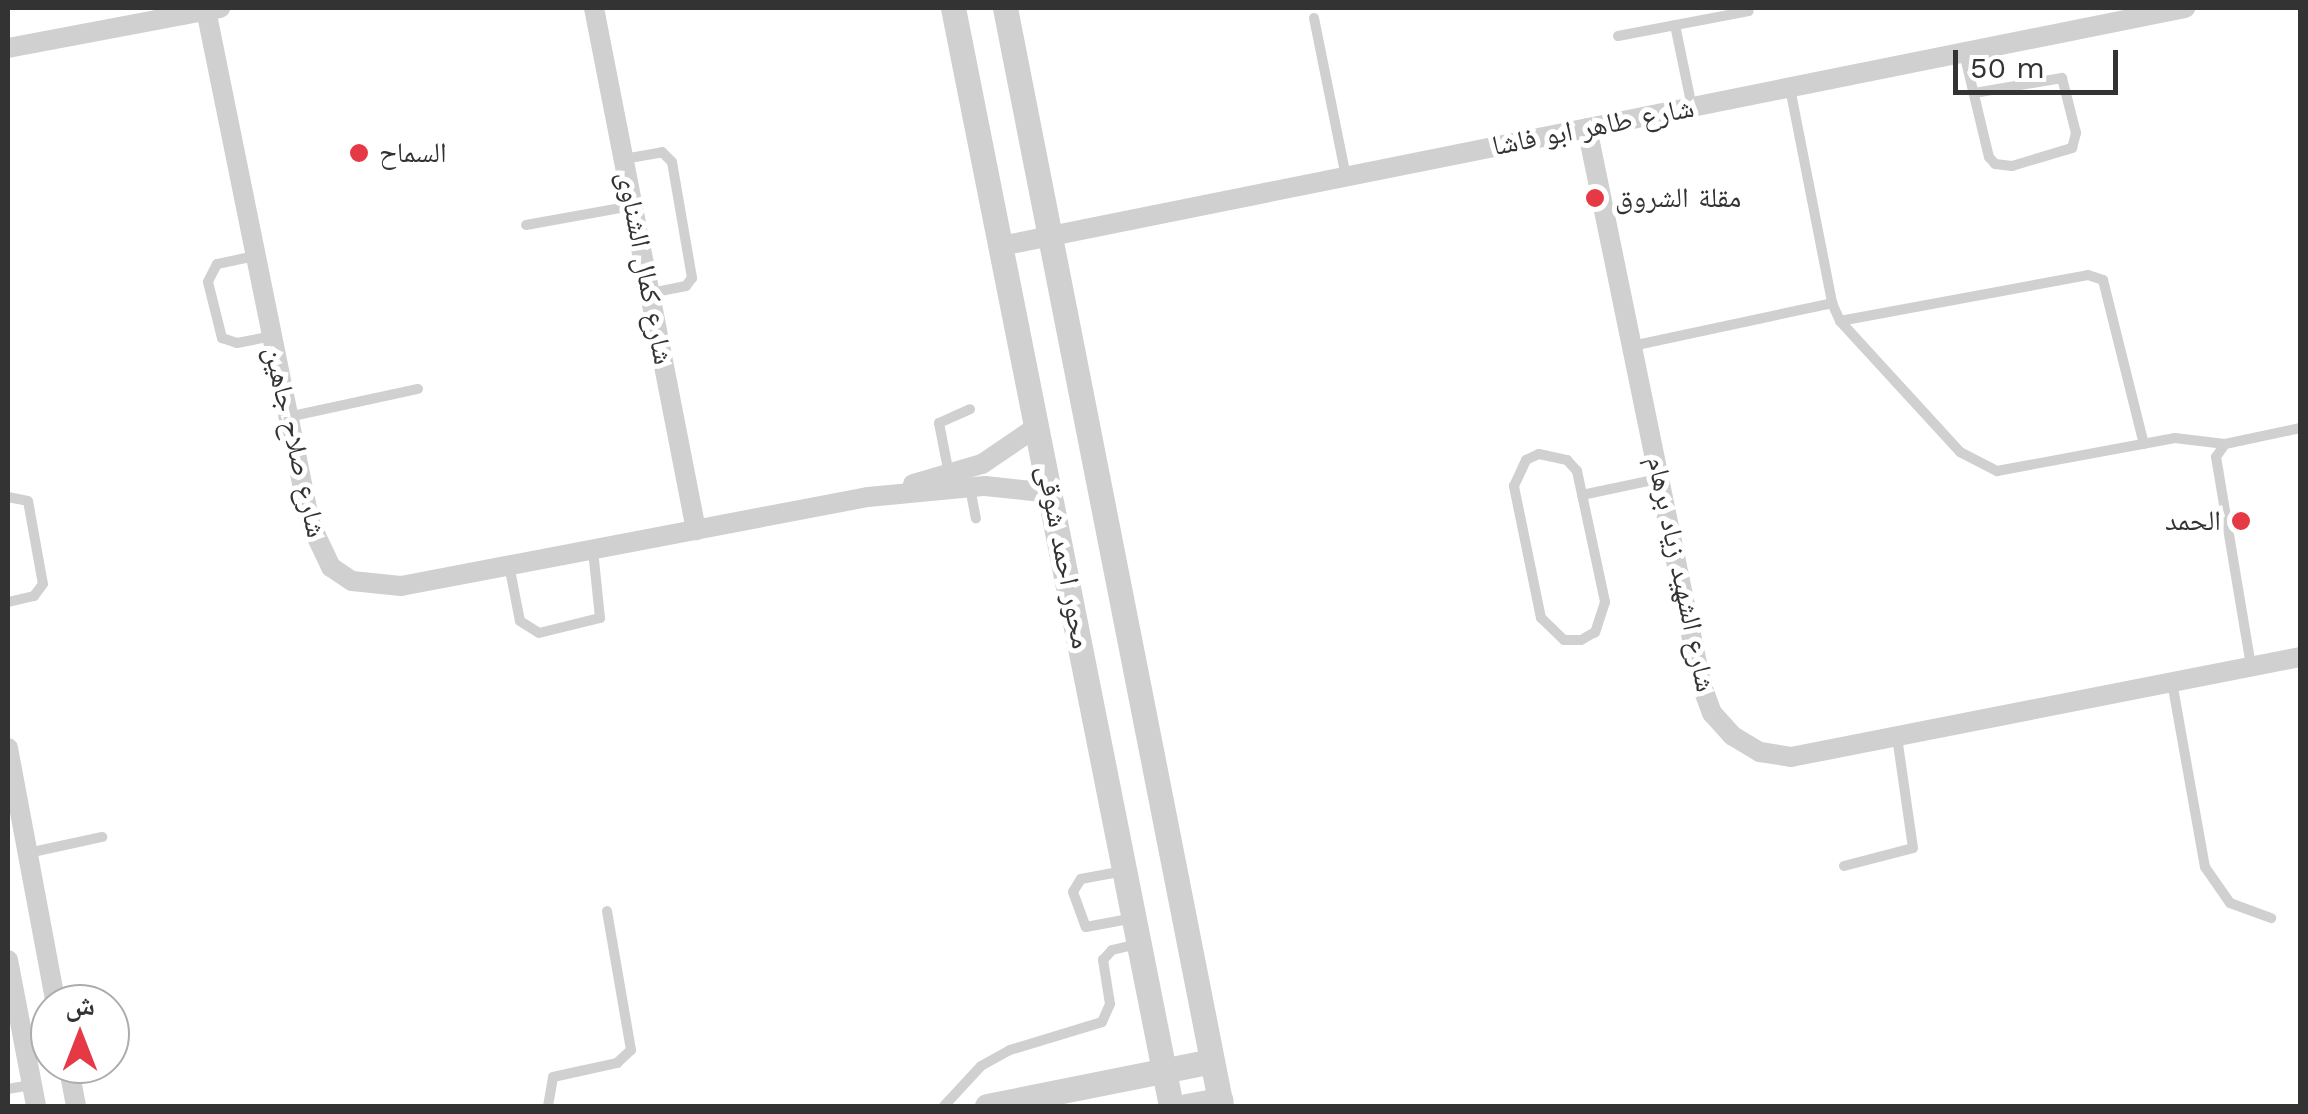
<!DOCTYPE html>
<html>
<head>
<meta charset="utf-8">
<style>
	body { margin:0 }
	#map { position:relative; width:2308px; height:1114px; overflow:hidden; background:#fff; font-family:"Work Sans","Noto Naskh Arabic",sans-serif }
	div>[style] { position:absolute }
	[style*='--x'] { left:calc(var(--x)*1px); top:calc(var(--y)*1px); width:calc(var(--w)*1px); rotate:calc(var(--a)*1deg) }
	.service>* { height:10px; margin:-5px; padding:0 5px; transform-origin:5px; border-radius:5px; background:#d0d0d0 }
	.minor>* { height:20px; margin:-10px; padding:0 10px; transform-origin:10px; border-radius:10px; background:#d0d0d0 }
	.tertiary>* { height:25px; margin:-12.5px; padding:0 12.5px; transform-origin:12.5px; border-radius:12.5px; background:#d0d0d0 }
	.dots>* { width:28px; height:28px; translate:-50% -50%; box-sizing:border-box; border:5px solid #fff; border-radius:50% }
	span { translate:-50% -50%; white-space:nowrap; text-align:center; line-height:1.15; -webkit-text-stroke:10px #fff; paint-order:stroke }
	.street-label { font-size:28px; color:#333 }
	.poi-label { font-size:28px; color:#333 }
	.left { translate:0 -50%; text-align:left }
	.right { translate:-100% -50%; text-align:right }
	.frame { position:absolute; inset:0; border:10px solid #333; pointer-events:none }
	.north { position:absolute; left:30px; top:984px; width:100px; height:100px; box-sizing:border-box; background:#fff; border:2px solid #adadad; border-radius:50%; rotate:0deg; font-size:28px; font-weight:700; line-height:40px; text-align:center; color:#333 }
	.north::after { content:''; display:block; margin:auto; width:35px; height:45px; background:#e63946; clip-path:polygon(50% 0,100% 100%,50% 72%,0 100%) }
	.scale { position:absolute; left:1953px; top:50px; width:165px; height:45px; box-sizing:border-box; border:5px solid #333; border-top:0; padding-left:12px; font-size:30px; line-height:35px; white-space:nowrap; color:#333; -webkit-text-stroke:8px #fff; paint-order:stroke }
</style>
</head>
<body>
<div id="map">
	<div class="service">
		<i style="--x:1314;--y:18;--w:161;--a:78.6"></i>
		<i style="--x:1675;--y:25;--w:84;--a:78.3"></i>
		<i style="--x:1618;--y:36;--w:133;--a:-10.8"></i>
		<i style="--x:1964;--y:53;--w:107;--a:76.5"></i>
		<i style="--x:1989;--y:157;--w:9;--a:49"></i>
		<i style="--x:1995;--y:164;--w:17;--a:7"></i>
		<i style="--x:2012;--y:166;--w:63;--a:-16.7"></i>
		<i style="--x:2072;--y:148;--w:16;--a:-75"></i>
		<i style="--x:2076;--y:133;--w:57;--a:-104.3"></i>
		<i style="--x:2062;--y:78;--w:89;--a:170.3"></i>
		<i style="--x:1790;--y:88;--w:219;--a:78.9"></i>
		<i style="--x:1832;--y:303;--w:20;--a:66"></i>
		<i style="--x:1840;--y:321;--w:178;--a:47.5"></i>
		<i style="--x:1960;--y:452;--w:42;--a:27.2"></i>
		<i style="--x:1997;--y:471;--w:181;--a:-10.5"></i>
		<i style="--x:2175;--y:438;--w:50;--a:6.8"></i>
		<i style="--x:624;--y:159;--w:39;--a:-10"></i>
		<i style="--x:662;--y:152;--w:14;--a:45"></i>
		<i style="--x:672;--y:162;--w:118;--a:80.2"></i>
		<i style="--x:692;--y:278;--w:10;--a:127"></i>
		<i style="--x:686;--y:286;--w:37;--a:169"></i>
		<i style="--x:526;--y:225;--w:108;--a:-10.2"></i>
		<i style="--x:255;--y:256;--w:39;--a:168"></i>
		<i style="--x:217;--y:264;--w:20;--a:117"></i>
		<i style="--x:208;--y:282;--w:58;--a:76"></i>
		<i style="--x:222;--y:338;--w:16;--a:18"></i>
		<i style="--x:237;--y:343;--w:36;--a:-11"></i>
		<i style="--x:1840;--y:321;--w:252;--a:-10.5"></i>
		<i style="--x:2088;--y:275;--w:16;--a:18"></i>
		<i style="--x:2103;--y:280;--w:169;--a:76"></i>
		<i style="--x:1632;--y:346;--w:205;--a:-12.1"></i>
		<i style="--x:288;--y:417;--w:133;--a:-12.2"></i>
		<i style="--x:1539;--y:454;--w:29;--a:12"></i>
		<i style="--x:1567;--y:460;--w:15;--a:48"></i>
		<i style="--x:1577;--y:471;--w:134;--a:77.9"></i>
		<i style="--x:1605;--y:602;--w:32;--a:108"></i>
		<i style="--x:1595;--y:632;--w:16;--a:150"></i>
		<i style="--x:1581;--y:640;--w:17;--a:180"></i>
		<i style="--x:1564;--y:640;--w:32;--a:-136"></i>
		<i style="--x:1541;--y:618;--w:135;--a:-101.6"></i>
		<i style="--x:1514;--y:486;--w:29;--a:-65"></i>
		<i style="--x:1526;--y:460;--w:14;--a:-25"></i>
		<i style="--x:949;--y:474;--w:52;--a:-101.1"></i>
		<i style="--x:939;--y:423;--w:34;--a:-24"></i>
		<i style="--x:970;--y:488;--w:31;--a:79"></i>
		<i style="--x:1582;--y:495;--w:78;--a:-11.9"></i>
		<i style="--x:8;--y:497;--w:20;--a:11"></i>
		<i style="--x:28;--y:501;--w:84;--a:79.8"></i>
		<i style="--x:43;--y:584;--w:15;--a:127"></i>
		<i style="--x:34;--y:596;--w:27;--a:167"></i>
		<i style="--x:509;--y:565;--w:57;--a:78.9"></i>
		<i style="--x:520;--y:621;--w:22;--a:32"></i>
		<i style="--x:539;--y:633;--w:63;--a:-13.8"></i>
		<i style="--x:600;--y:618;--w:68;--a:-95.9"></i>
		<i style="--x:2251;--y:666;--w:212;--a:-99.5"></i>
		<i style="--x:2216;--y:457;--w:16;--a:-55"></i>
		<i style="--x:2225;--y:444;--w:77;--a:-12"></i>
		<i style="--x:2172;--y:682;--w:188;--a:79.9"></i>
		<i style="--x:2205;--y:867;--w:44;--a:55.2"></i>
		<i style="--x:2230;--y:903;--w:44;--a:20.1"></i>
		<i style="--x:28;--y:853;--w:76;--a:-12.2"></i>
		<i style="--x:1844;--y:866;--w:71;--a:-14.6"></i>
		<i style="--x:1913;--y:848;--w:112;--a:-98.2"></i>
		<i style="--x:1124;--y:871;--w:44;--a:169.5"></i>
		<i style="--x:1081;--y:879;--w:15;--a:122"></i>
		<i style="--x:1073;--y:892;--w:37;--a:70"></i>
		<i style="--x:1086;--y:927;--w:49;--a:-10.6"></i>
		<i style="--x:8;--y:1089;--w:23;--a:-10"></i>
		<i style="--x:548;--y:1106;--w:29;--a:-80"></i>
		<i style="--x:553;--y:1077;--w:66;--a:-12.3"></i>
		<i style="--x:617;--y:1063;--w:19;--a:-43"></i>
		<i style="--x:631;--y:1050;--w:141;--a:-99.8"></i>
		<i style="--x:944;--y:1106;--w:54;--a:-47.2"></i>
		<i style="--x:981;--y:1066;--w:33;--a:-29"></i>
		<i style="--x:1010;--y:1050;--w:96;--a:-16.9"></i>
		<i style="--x:1102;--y:1022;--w:20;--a:-66"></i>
		<i style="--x:1110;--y:1004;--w:45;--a:-99"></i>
		<i style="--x:1103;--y:960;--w:13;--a:-48"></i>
		<i style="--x:1112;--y:950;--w:27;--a:-13"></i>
	</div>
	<div class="minor">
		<i style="--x:594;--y:8;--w:532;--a:78.94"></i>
		<i style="--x:206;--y:10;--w:523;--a:78.54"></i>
		<i style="--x:310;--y:523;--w:49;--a:64.5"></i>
		<i style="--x:331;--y:567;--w:25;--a:34"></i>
		<i style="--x:352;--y:581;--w:49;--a:5.8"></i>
		<i style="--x:401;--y:586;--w:475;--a:-10.8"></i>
		<i style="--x:868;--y:497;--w:118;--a:-5.4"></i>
		<i style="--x:985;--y:486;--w:66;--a:6.1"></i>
		<i style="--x:8;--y:48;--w:216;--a:-10.7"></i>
		<i style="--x:1587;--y:128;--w:567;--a:78.39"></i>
		<i style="--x:1701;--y:683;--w:32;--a:70"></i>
		<i style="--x:1712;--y:713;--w:31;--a:48"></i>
		<i style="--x:1733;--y:736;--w:31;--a:31"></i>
		<i style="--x:1760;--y:752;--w:31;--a:9"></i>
		<i style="--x:1791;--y:757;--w:519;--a:-11.11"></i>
		<i style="--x:1001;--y:246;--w:1208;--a:-11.37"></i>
		<i style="--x:913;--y:484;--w:72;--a:-16.2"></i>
		<i style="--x:982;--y:464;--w:68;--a:-34.2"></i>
		<i style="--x:8;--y:748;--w:260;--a:79.4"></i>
		<i style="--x:8;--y:960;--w:149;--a:79.1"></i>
		<i style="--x:68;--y:1064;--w:43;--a:79.2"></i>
	</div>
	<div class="tertiary">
		<i style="--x:953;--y:8;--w:1119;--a:78.77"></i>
		<i style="--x:1005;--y:8;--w:1119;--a:78.87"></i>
		<i style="--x:987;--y:1106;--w:229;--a:-11.3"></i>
		<i style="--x:1186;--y:1106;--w:35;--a:-10"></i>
	</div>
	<div class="dots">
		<i style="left:359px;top:153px;background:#e63946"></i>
		<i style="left:1595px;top:198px;background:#e63946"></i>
		<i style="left:2241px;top:521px;background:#e63946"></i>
	</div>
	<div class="street-label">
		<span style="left:1593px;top:127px;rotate:-11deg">شارع طاهر ابو فاشا</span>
		<span style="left:645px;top:268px;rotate:79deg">شارع كمال الشناوى</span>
		<span style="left:295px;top:442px;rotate:77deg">شارع صلاح جاهين</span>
		<span style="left:1064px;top:557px;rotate:79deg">محور احمد شوقى</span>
		<span style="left:1681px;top:574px;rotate:78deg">شارع الشهيد زياد برهام</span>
	</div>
	<div class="poi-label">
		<span class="left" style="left:379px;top:153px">السماح</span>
		<span class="left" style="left:1615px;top:198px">مقلة الشروق</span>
		<span class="right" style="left:2221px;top:521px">الحمد</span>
	</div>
	<div class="frame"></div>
	<div class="north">ش</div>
	<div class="scale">50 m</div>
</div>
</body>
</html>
